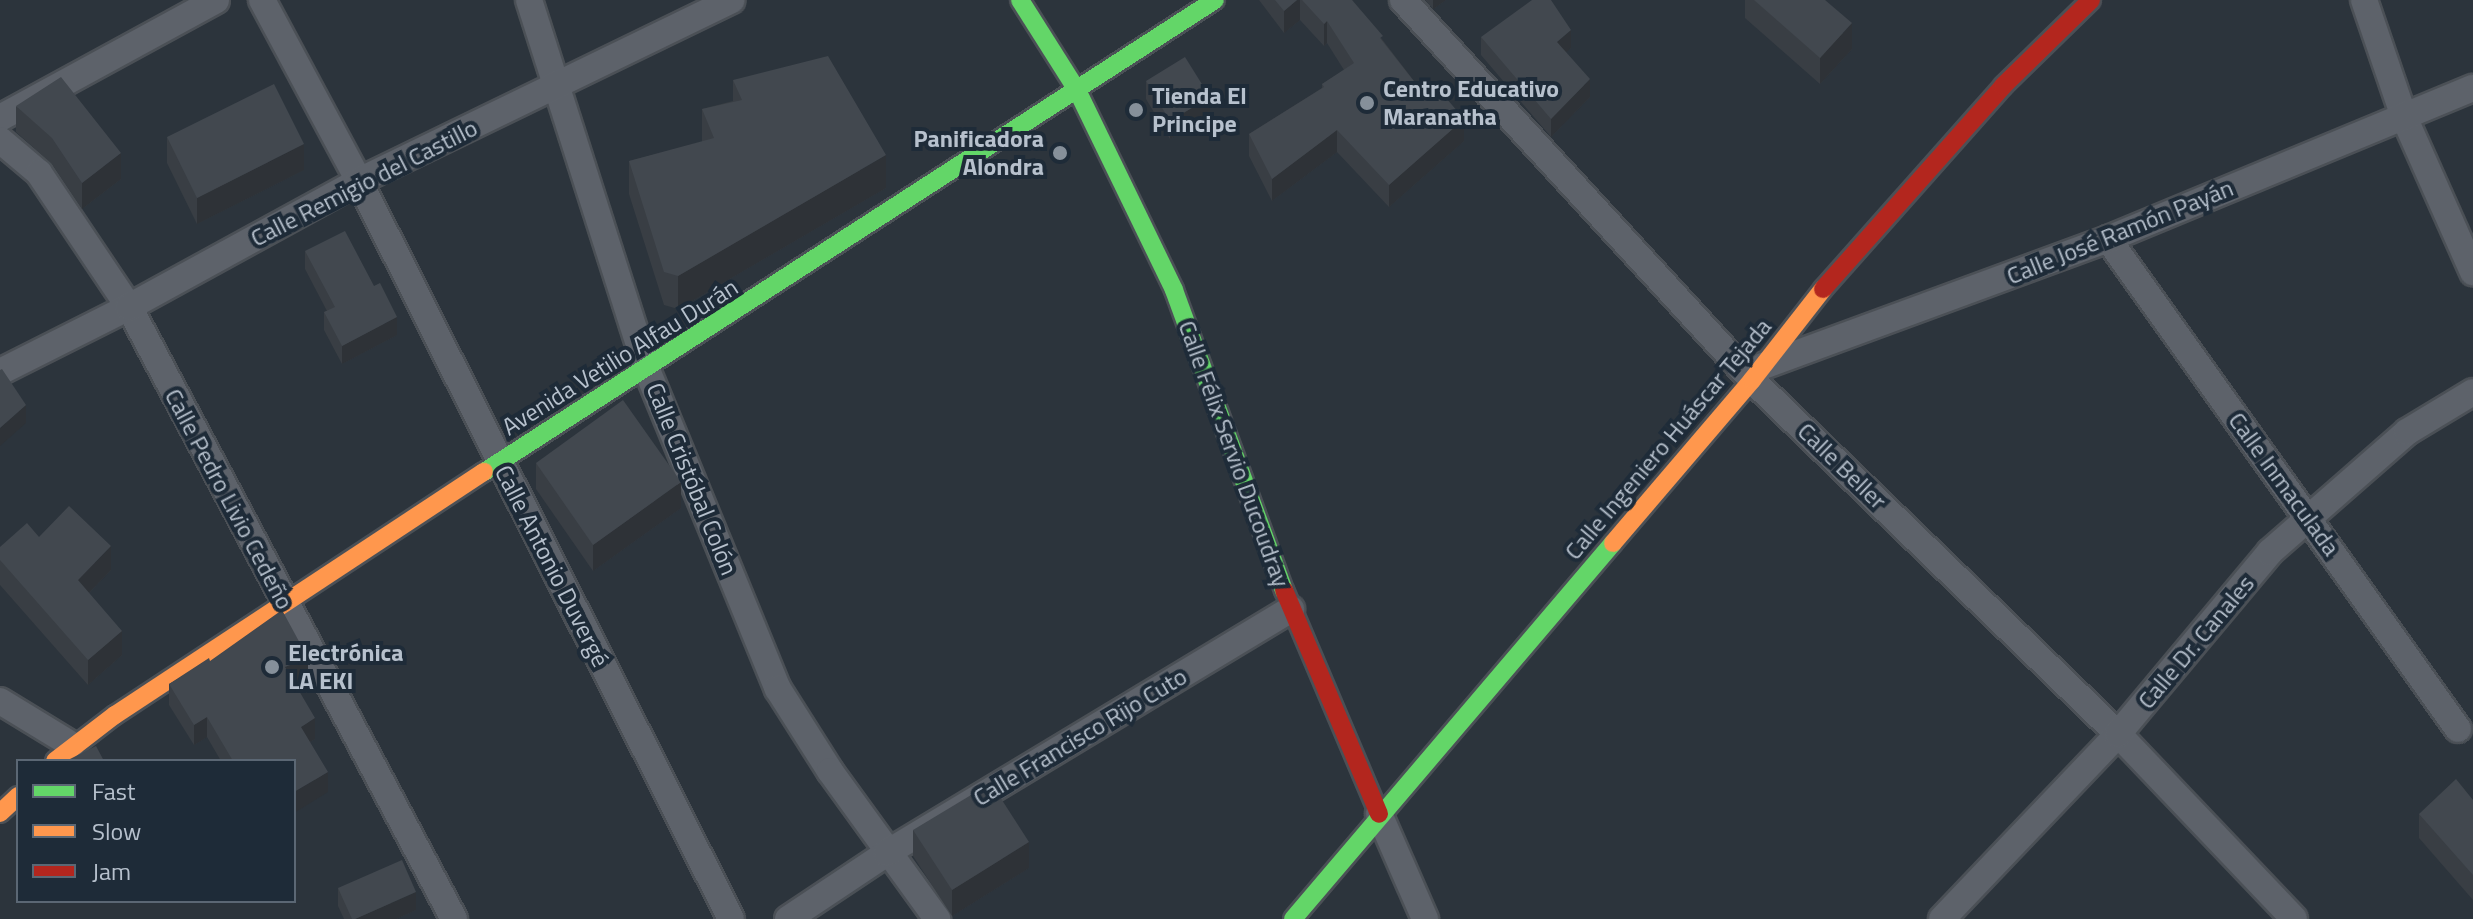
<!DOCTYPE html>
<html>
<head>
<meta charset="utf-8">
<style>
	body { margin:0 }
	#map { position:relative; width:2473px; height:919px; overflow:hidden; background:#2c343c; font-family:"Titillium Web",sans-serif }
	div>[style] { position:absolute }
	[style*='--x'] { left:calc(var(--x)*1px); top:calc(var(--y)*1px); width:calc(var(--w)*1px); rotate:calc(var(--a)*1deg) }
	.roads { filter:drop-shadow(2px 0 #4b5056) drop-shadow(-2px 0 #4b5056) drop-shadow(0 2px #4b5056) drop-shadow(0 -2px #4b5056) }
	.street>* { height:26px; margin:-13px; padding:0 13px; transform-origin:13px; border-radius:13px; background:#5d626a }
	.fast>* { height:18px; margin:-9px; padding:0 9px; transform-origin:9px; border-radius:9px; background:#63d668 }
	.slow>* { height:18px; margin:-9px; padding:0 9px; transform-origin:9px; border-radius:9px; background:#ff974d }
	.jam>* { height:18px; margin:-9px; padding:0 9px; transform-origin:9px; border-radius:9px; background:#b3261e }
	.wall>* { inset:0; background:#393e44 }
	.shaded-wall>* { inset:0; background:#2e3237 }
	.building>* { inset:0; background:#42484f }
	.dots>* { width:22px; height:22px; translate:-50% -50%; box-sizing:border-box; border:4px solid #1e2b38; border-radius:50% }
	span { translate:-50% -50%; white-space:nowrap; text-align:center; line-height:1.15; -webkit-text-stroke:8px #1e2b38; paint-order:stroke }
	.poi-label { font-size:24px; color:#b7c1cd; font-weight:700 }
	.left { translate:0 -50%; text-align:left }
	.right { translate:-100% -50%; text-align:right }
	.street-label { font-size:24px; color:#b7c1cd }
	.legend { position:absolute; left:16px; top:759px; width:280px; height:144px; box-sizing:border-box; background:#1e2b38; border:2px solid #5b6774; margin:0; padding:10px 14px; list-style:none; font-size:24px; color:#b7c1cd }
	.legend li { display:flex; align-items:center; gap:16px; height:40px }
	.legend b { width:40px; border:2px solid #5b6774 }
</style>
</head>
<body>
<div id="map">
	<div class="roads">
		<div class="street">
			<i style="--x:262;--y:0;--w:205;--a:61.8"></i>
			<i style="--x:359;--y:181;--w:826;--a:63.25"></i>
			<i style="--x:529;--y:0;--w:388;--a:72.3"></i>
			<i style="--x:647;--y:370;--w:345;--a:67.7"></i>
			<i style="--x:778;--y:689;--w:97;--a:57.6"></i>
			<i style="--x:830;--y:771;--w:183;--a:54.1"></i>
			<i style="--x:1403;--y:0;--w:516;--a:47.43"></i>
			<i style="--x:1752;--y:380;--w:509;--a:44.05"></i>
			<i style="--x:2118;--y:734;--w:255;--a:46.4"></i>
			<i style="--x:2364;--y:0;--w:124;--a:71.1"></i>
			<i style="--x:2404;--y:117;--w:170;--a:66"></i>
			<i style="--x:0;--y:118;--w:246;--a:-28.6"></i>
			<i style="--x:0;--y:140;--w:51;--a:40.2"></i>
			<i style="--x:39;--y:173;--w:161;--a:56.1"></i>
			<i style="--x:129;--y:307;--w:693;--a:62.03"></i>
			<i style="--x:2108;--y:239;--w:602;--a:54.46"></i>
			<i style="--x:1763;--y:366;--w:368;--a:-20.2"></i>
			<i style="--x:2108;--y:239;--w:395;--a:-22.5"></i>
			<i style="--x:0;--y:372;--w:144;--a:-26.7"></i>
			<i style="--x:129;--y:307;--w:262;--a:-28.7"></i>
			<i style="--x:359;--y:181;--w:414;--a:-25.9"></i>
			<i style="--x:0;--y:701;--w:84;--a:31.4"></i>
			<i style="--x:1379;--y:814;--w:115;--a:66.3"></i>
			<i style="--x:788;--y:919;--w:119;--a:-33.7"></i>
			<i style="--x:887;--y:853;--w:472;--a:-31.1"></i>
			<i style="--x:1942;--y:919;--w:255;--a:-46.4"></i>
			<i style="--x:2118;--y:734;--w:237;--a:-50.1"></i>
			<i style="--x:2270;--y:552;--w:182;--a:-41.2"></i>
			<i style="--x:2407;--y:432;--w:77;--a:-31.2"></i>
		</div>
		<div class="fast">
			<i style="--x:1020;--y:0;--w:107;--a:57.7"></i>
			<i style="--x:1077;--y:90;--w:222;--a:64.1"></i>
			<i style="--x:1174;--y:290;--w:320;--a:69.9"></i>
			<i style="--x:484;--y:472;--w:870;--a:-32.85"></i>
			<i style="--x:1293;--y:919;--w:494;--a:-49.6"></i>
		</div>
		<div class="slow">
			<i style="--x:1613;--y:543;--w:214;--a:-49.5"></i>
			<i style="--x:1752;--y:380;--w:115;--a:-52"></i>
			<i style="--x:55;--y:761;--w:76;--a:-37.5"></i>
			<i style="--x:115;--y:715;--w:442;--a:-33.4"></i>
			<i style="--x:0;--y:813;--w:25;--a:-43"></i>
		</div>
		<div class="jam">
			<i style="--x:1823;--y:289;--w:271;--a:-48.4"></i>
			<i style="--x:2003;--y:86;--w:123;--a:-44.3"></i>
			<i style="--x:1284;--y:590;--w:243;--a:67"></i>
		</div>
	</div>
	<div class="wall">
		<i style="clip-path:polygon(1259px 0,1352px 0,1424px 94px,1464px 141px,1389px 207px,1337px 152px,1272px 201px,1249px 156px,1249px 134px,1322px 88px,1322px 84px,1344px 70px,1327px 43px,1324px 46px,1300px 20px,1284px 33px)"></i>
		<i style="clip-path:polygon(1425px 0,1446px 0,1433px 9px)"></i>
		<i style="clip-path:polygon(1745px 0,1825px 0,1852px 49px,1820px 84px,1745px 18px)"></i>
		<i style="clip-path:polygon(1481px 37px,1571px 48px,1566px 52px,1590px 97px,1551px 137px,1481px 55px)"></i>
		<i style="clip-path:polygon(733px 80px,886px 188px,678px 309px,664px 305px,629px 194px,629px 161px,702px 142px,702px 109px,733px 101px)"></i>
		<i style="clip-path:polygon(1146px 81px,1210px 115px,1170px 139px,1146px 99px)"></i>
		<i style="clip-path:polygon(16px 106px,121px 179px,82px 209px,52px 164px,16px 132px)"></i>
		<i style="clip-path:polygon(167px 137px,304px 170px,197px 224px,167px 163px)"></i>
		<i style="clip-path:polygon(305px 251px,397px 335px,342px 364px,324px 330px,324px 312px,327px 311px,305px 269px)"></i>
		<i style="clip-path:polygon(536px 463px,681px 508px,593px 571px,536px 489px)"></i>
		<i style="clip-path:polygon(39px 537px,111px 570px,89px 593px,122px 655px,88px 685px,0 585px,0 547px)"></i>
		<i style="clip-path:polygon(210px 661px,308px 678px,295px 684px,315px 739px,310px 742px,328px 792px,294px 761px,221px 761px,207px 737px,194px 745px,169px 705px,169px 684px)"></i>
		<i style="clip-path:polygon(2473px 800px,2473px 900px,2419px 838px,2419px 814px)"></i>
		<i style="clip-path:polygon(913px 830px,1029px 868px,952px 916px,913px 856px)"></i>
		<i style="clip-path:polygon(338px 888px,416px 910px,396px 919px,344px 919px,338px 906px)"></i>
	</div>
	<div class="shaded-wall">
		<i style="clip-path:polygon(1297px 0,1300px 0,1300px 20px,1284px 33px,1284px 11px)"></i>
		<i style="clip-path:polygon(1433px 0,1446px 0,1433px 9px)"></i>
		<i style="clip-path:polygon(1327px 21px,1327px 43px,1324px 46px,1324px 24px)"></i>
		<i style="clip-path:polygon(1852px 23px,1852px 49px,1820px 84px,1820px 58px)"></i>
		<i style="clip-path:polygon(1571px 30px,1571px 48px,1557px 60px,1557px 42px)"></i>
		<i style="clip-path:polygon(1590px 79px,1590px 97px,1551px 137px,1551px 119px)"></i>
		<i style="clip-path:polygon(1210px 97px,1210px 115px,1170px 139px,1170px 121px)"></i>
		<i style="clip-path:polygon(1464px 119px,1464px 141px,1389px 207px,1389px 185px)"></i>
		<i style="clip-path:polygon(1337px 130px,1337px 152px,1272px 201px,1272px 179px)"></i>
		<i style="clip-path:polygon(304px 144px,304px 170px,197px 224px,197px 198px)"></i>
		<i style="clip-path:polygon(121px 153px,121px 179px,82px 209px,82px 183px)"></i>
		<i style="clip-path:polygon(886px 155px,886px 188px,678px 309px,678px 276px)"></i>
		<i style="clip-path:polygon(397px 317px,397px 335px,342px 364px,342px 346px)"></i>
		<i style="clip-path:polygon(26px 405px,26px 423px,0 446px,0 428px)"></i>
		<i style="clip-path:polygon(681px 482px,681px 508px,593px 571px,593px 545px)"></i>
		<i style="clip-path:polygon(111px 546px,111px 570px,78px 604px,78px 580px)"></i>
		<i style="clip-path:polygon(122px 631px,122px 655px,88px 685px,88px 660px)"></i>
		<i style="clip-path:polygon(308px 658px,308px 678px,285px 687px,285px 667px)"></i>
		<i style="clip-path:polygon(207px 717px,207px 737px,194px 745px,194px 725px)"></i>
		<i style="clip-path:polygon(315px 718px,315px 739px,301px 747px,301px 727px)"></i>
		<i style="clip-path:polygon(328px 772px,328px 792px,294px 813px,294px 792px)"></i>
		<i style="clip-path:polygon(1029px 842px,1029px 868px,952px 916px,952px 890px)"></i>
		<i style="clip-path:polygon(416px 892px,416px 910px,396px 919px,355px 919px)"></i>
	</div>
	<div class="building">
		<i style="clip-path:polygon(1275px 0,1297px 0,1284px 11px)"></i>
		<i style="clip-path:polygon(1302px 0,1352px 0,1383px 36px,1380px 38px,1424px 94px,1435px 85px,1464px 119px,1389px 185px,1337px 130px,1272px 179px,1249px 134px,1324px 87px,1322px 84px,1354px 63px,1327px 21px,1324px 24px)"></i>
		<i style="clip-path:polygon(1532px 0,1551px 0,1571px 30px,1557px 42px,1590px 79px,1551px 119px,1481px 37px)"></i>
		<i style="clip-path:polygon(1754px 0,1825px 0,1852px 23px,1820px 58px)"></i>
		<i style="clip-path:polygon(828px 56px,886px 155px,678px 276px,664px 272px,629px 161px,714px 138px,702px 109px,742px 100px,733px 80px)"></i>
		<i style="clip-path:polygon(1185px 57px,1210px 97px,1170px 121px,1146px 81px)"></i>
		<i style="clip-path:polygon(61px 77px,121px 153px,82px 183px,52px 138px,16px 106px)"></i>
		<i style="clip-path:polygon(274px 84px,304px 144px,197px 198px,167px 137px)"></i>
		<i style="clip-path:polygon(345px 231px,374px 286px,380px 283px,397px 317px,342px 346px,324px 312px,335px 307px,305px 251px)"></i>
		<i style="clip-path:polygon(2px 369px,26px 405px,0 428px,0 370px)"></i>
		<i style="clip-path:polygon(623px 400px,681px 482px,593px 545px,536px 463px)"></i>
		<i style="clip-path:polygon(69px 506px,111px 546px,78px 580px,122px 631px,88px 660px,0 560px,0 547px,27px 523px,39px 537px)"></i>
		<i style="clip-path:polygon(282px 610px,308px 658px,285px 667px,315px 718px,301px 727px,328px 772px,294px 792px,294px 761px,233px 761px,207px 717px,194px 725px,169px 684px,209px 658px,210px 661px)"></i>
		<i style="clip-path:polygon(96px 746px,104px 761px,66px 761px)"></i>
		<i style="clip-path:polygon(2456px 779px,2473px 800px,2473px 875px,2419px 814px)"></i>
		<i style="clip-path:polygon(991px 783px,1029px 842px,952px 890px,913px 830px)"></i>
		<i style="clip-path:polygon(402px 860px,416px 892px,355px 919px,352px 919px,338px 888px)"></i>
	</div>
	<div class="dots">
		<i style="left:1367px;top:103px;background:#86909a"></i>
		<i style="left:1136px;top:110px;background:#86909a"></i>
		<i style="left:1060px;top:153px;background:#86909a"></i>
		<i style="left:272px;top:667px;background:#86909a"></i>
	</div>
	<div class="poi-label">
		<span class="left" style="left:1383px;top:103px">Centro Educativo<br>Maranatha</span>
		<span class="left" style="left:1152px;top:110px">Tienda El<br>Principe</span>
		<span class="right" style="left:1044px;top:153px">Panificadora<br>Alondra</span>
		<span class="left" style="left:288px;top:667px">Electrónica<br>LA EKI</span>
	</div>
	<div class="street-label">
		<span style="left:364px;top:183px;rotate:-27deg">Calle Remigio del Castillo</span>
		<span style="left:2120px;top:232px;rotate:-22deg">Calle José Ramón Payán</span>
		<span style="left:620px;top:357px;rotate:-32deg">Avenida Vetilio Alfau Durán</span>
		<span style="left:1668px;top:439px;rotate:-50deg">Calle Ingeniero Huáscar Tejada</span>
		<span style="left:1234px;top:454px;rotate:70deg">Calle Félix Servio Ducoudray</span>
		<span style="left:1842px;top:466px;rotate:44deg">Calle Beller</span>
		<span style="left:692px;top:479px;rotate:68deg">Calle Cristóbal Colón</span>
		<span style="left:2284px;top:484px;rotate:54deg">Calle Inmaculada</span>
		<span style="left:229px;top:499px;rotate:62deg">Calle Pedro Livio Cedeño</span>
		<span style="left:552px;top:566px;rotate:63deg">Calle Antonio Duvergé</span>
		<span style="left:2196px;top:642px;rotate:-50deg">Calle Dr. Canales</span>
		<span style="left:1080px;top:737px;rotate:-31deg">Calle Francisco Rijo Cuto</span>
	</div>
	<ul class="legend">
	<li><b style="height:10px;background:#63d668"></b>Fast</li>
	<li><b style="height:10px;background:#ff974d"></b>Slow</li>
	<li><b style="height:10px;background:#b3261e"></b>Jam</li>
	</ul>
</div>
</body>
</html>
